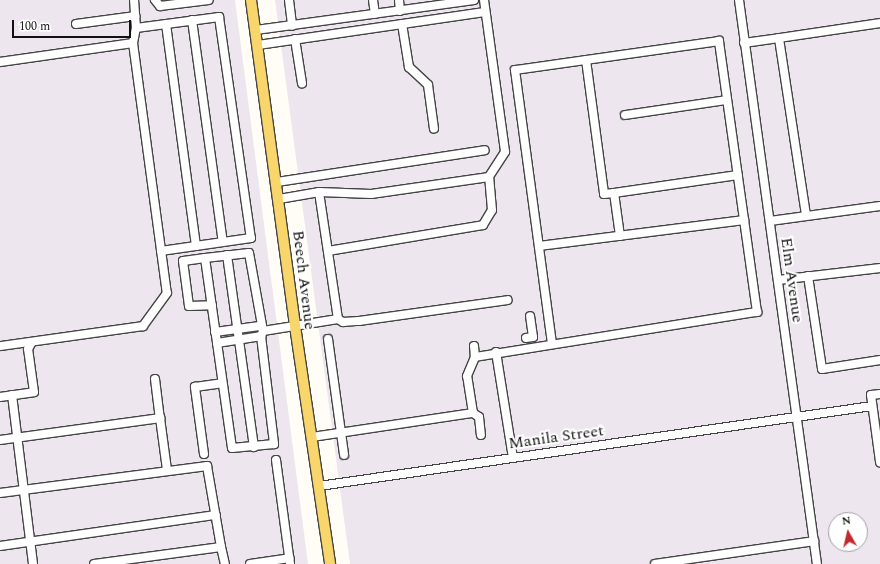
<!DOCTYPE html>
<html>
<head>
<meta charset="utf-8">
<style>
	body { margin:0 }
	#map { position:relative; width:880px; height:564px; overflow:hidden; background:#fffdf5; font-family:Spectral,serif }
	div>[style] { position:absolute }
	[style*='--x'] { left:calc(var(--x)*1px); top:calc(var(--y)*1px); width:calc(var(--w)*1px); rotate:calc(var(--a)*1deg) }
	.industrial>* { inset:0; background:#eee6ef }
	.roads { filter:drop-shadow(1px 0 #444) drop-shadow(-1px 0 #444) drop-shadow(0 1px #444) drop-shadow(0 -1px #444) }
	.minor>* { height:8px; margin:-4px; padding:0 4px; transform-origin:4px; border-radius:4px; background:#fff }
	.major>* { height:10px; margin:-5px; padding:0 5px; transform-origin:5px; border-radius:5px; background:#f9d66b }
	span { translate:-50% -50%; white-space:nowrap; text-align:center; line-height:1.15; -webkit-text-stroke:4px #fff; paint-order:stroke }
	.street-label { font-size:16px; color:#111 }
	.north { position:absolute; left:828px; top:512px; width:40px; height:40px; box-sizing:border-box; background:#fff; border:1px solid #a0a0a0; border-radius:50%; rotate:352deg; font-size:11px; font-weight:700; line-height:16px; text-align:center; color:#111 }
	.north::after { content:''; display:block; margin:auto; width:14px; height:18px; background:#c4262e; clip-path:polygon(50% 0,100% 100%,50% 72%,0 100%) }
	.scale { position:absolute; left:12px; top:20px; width:119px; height:18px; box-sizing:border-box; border:2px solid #111; border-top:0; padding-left:5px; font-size:12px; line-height:14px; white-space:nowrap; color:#111; -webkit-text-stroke:3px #fff; paint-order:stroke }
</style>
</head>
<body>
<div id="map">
	<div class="industrial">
		<i style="clip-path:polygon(0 0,235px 0,308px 564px,0 564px)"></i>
		<i style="clip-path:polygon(evenodd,275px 0,880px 0,880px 564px,350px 564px,275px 0,836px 520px,860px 520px,860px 544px,836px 544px,836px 520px)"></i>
	</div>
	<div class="roads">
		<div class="minor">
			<i style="--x:155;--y:0;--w:8;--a:50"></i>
			<i style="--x:160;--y:6;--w:49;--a:-7"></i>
			<i style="--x:289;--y:0;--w:26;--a:83"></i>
			<i style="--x:373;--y:0;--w:14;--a:82"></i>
			<i style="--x:399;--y:0;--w:11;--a:85"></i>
			<i style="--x:484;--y:0;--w:153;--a:82.1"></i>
			<i style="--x:505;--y:152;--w:30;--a:123"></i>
			<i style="--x:489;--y:177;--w:119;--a:171.8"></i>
			<i style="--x:371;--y:194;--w:52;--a:-177.8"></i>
			<i style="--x:319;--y:192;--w:128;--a:81.5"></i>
			<i style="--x:338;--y:319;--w:6;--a:31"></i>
			<i style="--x:343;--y:322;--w:16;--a:-4"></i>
			<i style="--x:359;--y:321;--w:150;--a:-8"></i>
			<i style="--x:739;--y:0;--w:569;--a:82.13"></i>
			<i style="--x:192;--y:20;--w:224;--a:82.1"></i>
			<i style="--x:76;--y:24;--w:60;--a:-7.7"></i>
			<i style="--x:166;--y:24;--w:224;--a:82.3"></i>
			<i style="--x:402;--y:24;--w:44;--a:80.8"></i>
			<i style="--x:409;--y:67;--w:26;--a:43"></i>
			<i style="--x:428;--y:85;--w:44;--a:82.2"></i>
			<i style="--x:136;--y:28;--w:84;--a:-7.5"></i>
			<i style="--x:219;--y:17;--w:223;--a:81.8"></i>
			<i style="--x:251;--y:238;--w:91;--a:171.8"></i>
			<i style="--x:256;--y:30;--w:220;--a:-7.8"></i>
			<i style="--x:295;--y:39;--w:45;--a:81"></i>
			<i style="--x:133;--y:43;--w:15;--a:-79"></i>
			<i style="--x:136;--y:28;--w:28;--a:-94"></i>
			<i style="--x:744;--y:43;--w:35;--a:-8"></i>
			<i style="--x:258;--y:45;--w:229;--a:-8.3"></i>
			<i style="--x:586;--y:60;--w:135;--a:82.3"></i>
			<i style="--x:604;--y:194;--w:10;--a:-6"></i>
			<i style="--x:0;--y:62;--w:134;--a:-8.1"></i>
			<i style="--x:133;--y:43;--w:252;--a:82.3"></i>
			<i style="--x:167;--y:293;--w:41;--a:126"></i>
			<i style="--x:143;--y:326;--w:144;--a:172"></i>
			<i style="--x:625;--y:115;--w:103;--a:-8.4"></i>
			<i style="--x:277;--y:182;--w:210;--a:-8.7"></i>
			<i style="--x:279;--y:199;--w:41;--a:-9.9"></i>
			<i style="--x:806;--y:215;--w:179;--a:-98.7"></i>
			<i style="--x:779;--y:38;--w:102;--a:-8.4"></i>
			<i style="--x:770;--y:221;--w:111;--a:-7.8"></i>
			<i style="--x:620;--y:236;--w:43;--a:-97.9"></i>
			<i style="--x:614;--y:193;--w:125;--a:-8.3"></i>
			<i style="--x:539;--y:246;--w:207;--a:-7.2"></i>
			<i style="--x:328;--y:251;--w:157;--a:-9.5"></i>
			<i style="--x:483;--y:225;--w:17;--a:-59"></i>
			<i style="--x:492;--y:210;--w:33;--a:-95"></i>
			<i style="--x:227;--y:255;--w:194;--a:82"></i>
			<i style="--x:205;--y:258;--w:44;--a:-6.5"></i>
			<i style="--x:249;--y:253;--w:79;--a:79.8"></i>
			<i style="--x:263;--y:331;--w:5;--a:112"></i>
			<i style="--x:261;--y:336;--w:109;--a:83.1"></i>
			<i style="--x:274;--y:444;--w:42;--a:174.6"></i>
			<i style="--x:232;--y:448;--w:192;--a:-98.1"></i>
			<i style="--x:205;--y:258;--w:22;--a:172"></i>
			<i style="--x:183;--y:261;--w:45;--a:82.4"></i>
			<i style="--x:189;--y:306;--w:23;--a:-2"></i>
			<i style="--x:808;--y:276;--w:94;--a:81.4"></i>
			<i style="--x:822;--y:369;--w:59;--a:-8.8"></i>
			<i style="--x:778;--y:280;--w:103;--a:-6.7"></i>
			<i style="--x:263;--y:331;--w:76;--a:-9.1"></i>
			<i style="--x:215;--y:332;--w:45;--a:-7.6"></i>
			<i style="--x:526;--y:338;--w:7;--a:-8"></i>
			<i style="--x:533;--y:337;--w:21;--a:-98"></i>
			<i style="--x:328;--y:339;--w:117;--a:82.1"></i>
			<i style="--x:217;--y:343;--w:45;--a:-9"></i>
			<i style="--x:474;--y:346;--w:11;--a:85"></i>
			<i style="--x:496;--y:352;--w:107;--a:80.9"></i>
			<i style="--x:155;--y:379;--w:39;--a:83"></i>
			<i style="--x:880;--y:394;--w:9;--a:174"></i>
			<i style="--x:871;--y:395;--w:68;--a:82.3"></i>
			<i style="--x:12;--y:395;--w:170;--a:82.9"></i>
			<i style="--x:0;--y:397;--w:34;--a:-8"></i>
			<i style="--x:34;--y:392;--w:43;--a:-97.9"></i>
			<i style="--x:28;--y:349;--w:8;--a:-60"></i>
			<i style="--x:473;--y:413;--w:7;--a:34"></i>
			<i style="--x:479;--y:417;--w:18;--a:84"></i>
			<i style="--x:312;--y:437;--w:163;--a:-8.5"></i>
			<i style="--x:473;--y:413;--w:37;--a:-99"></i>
			<i style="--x:467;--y:376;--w:21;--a:-67"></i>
			<i style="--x:475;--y:357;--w:286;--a:-9.1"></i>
			<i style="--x:757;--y:312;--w:274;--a:-98"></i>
			<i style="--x:719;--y:41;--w:206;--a:171.9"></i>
			<i style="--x:515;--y:70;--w:275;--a:82.3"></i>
			<i style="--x:0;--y:440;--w:162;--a:-7.8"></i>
			<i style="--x:160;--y:418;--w:52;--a:82.3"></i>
			<i style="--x:204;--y:454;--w:68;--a:-97.7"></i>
			<i style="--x:195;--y:387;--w:27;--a:-8"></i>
			<i style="--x:276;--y:460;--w:105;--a:82.3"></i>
			<i style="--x:319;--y:486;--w:559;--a:-8.23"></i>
			<i style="--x:0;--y:493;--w:209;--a:-7.4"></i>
			<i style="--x:207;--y:466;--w:82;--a:80.2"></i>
			<i style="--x:221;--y:547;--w:128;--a:172.4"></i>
			<i style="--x:0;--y:546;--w:218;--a:-8.2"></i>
			<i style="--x:221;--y:547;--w:17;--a:77"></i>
			<i style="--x:250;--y:564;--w:40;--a:-8.5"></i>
			<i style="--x:655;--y:564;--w:161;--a:-8.2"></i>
		</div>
		<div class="major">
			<i style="--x:251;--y:0;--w:329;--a:82.3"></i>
			<i style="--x:295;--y:326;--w:241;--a:81.6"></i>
		</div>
	</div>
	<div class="street-label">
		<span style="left:304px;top:280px;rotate:83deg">Beech Avenue</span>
		<span style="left:792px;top:280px;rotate:82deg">Elm Avenue</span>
		<span style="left:556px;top:437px;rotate:-8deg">Manila Street</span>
	</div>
	<div class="north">N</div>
	<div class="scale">100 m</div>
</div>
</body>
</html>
